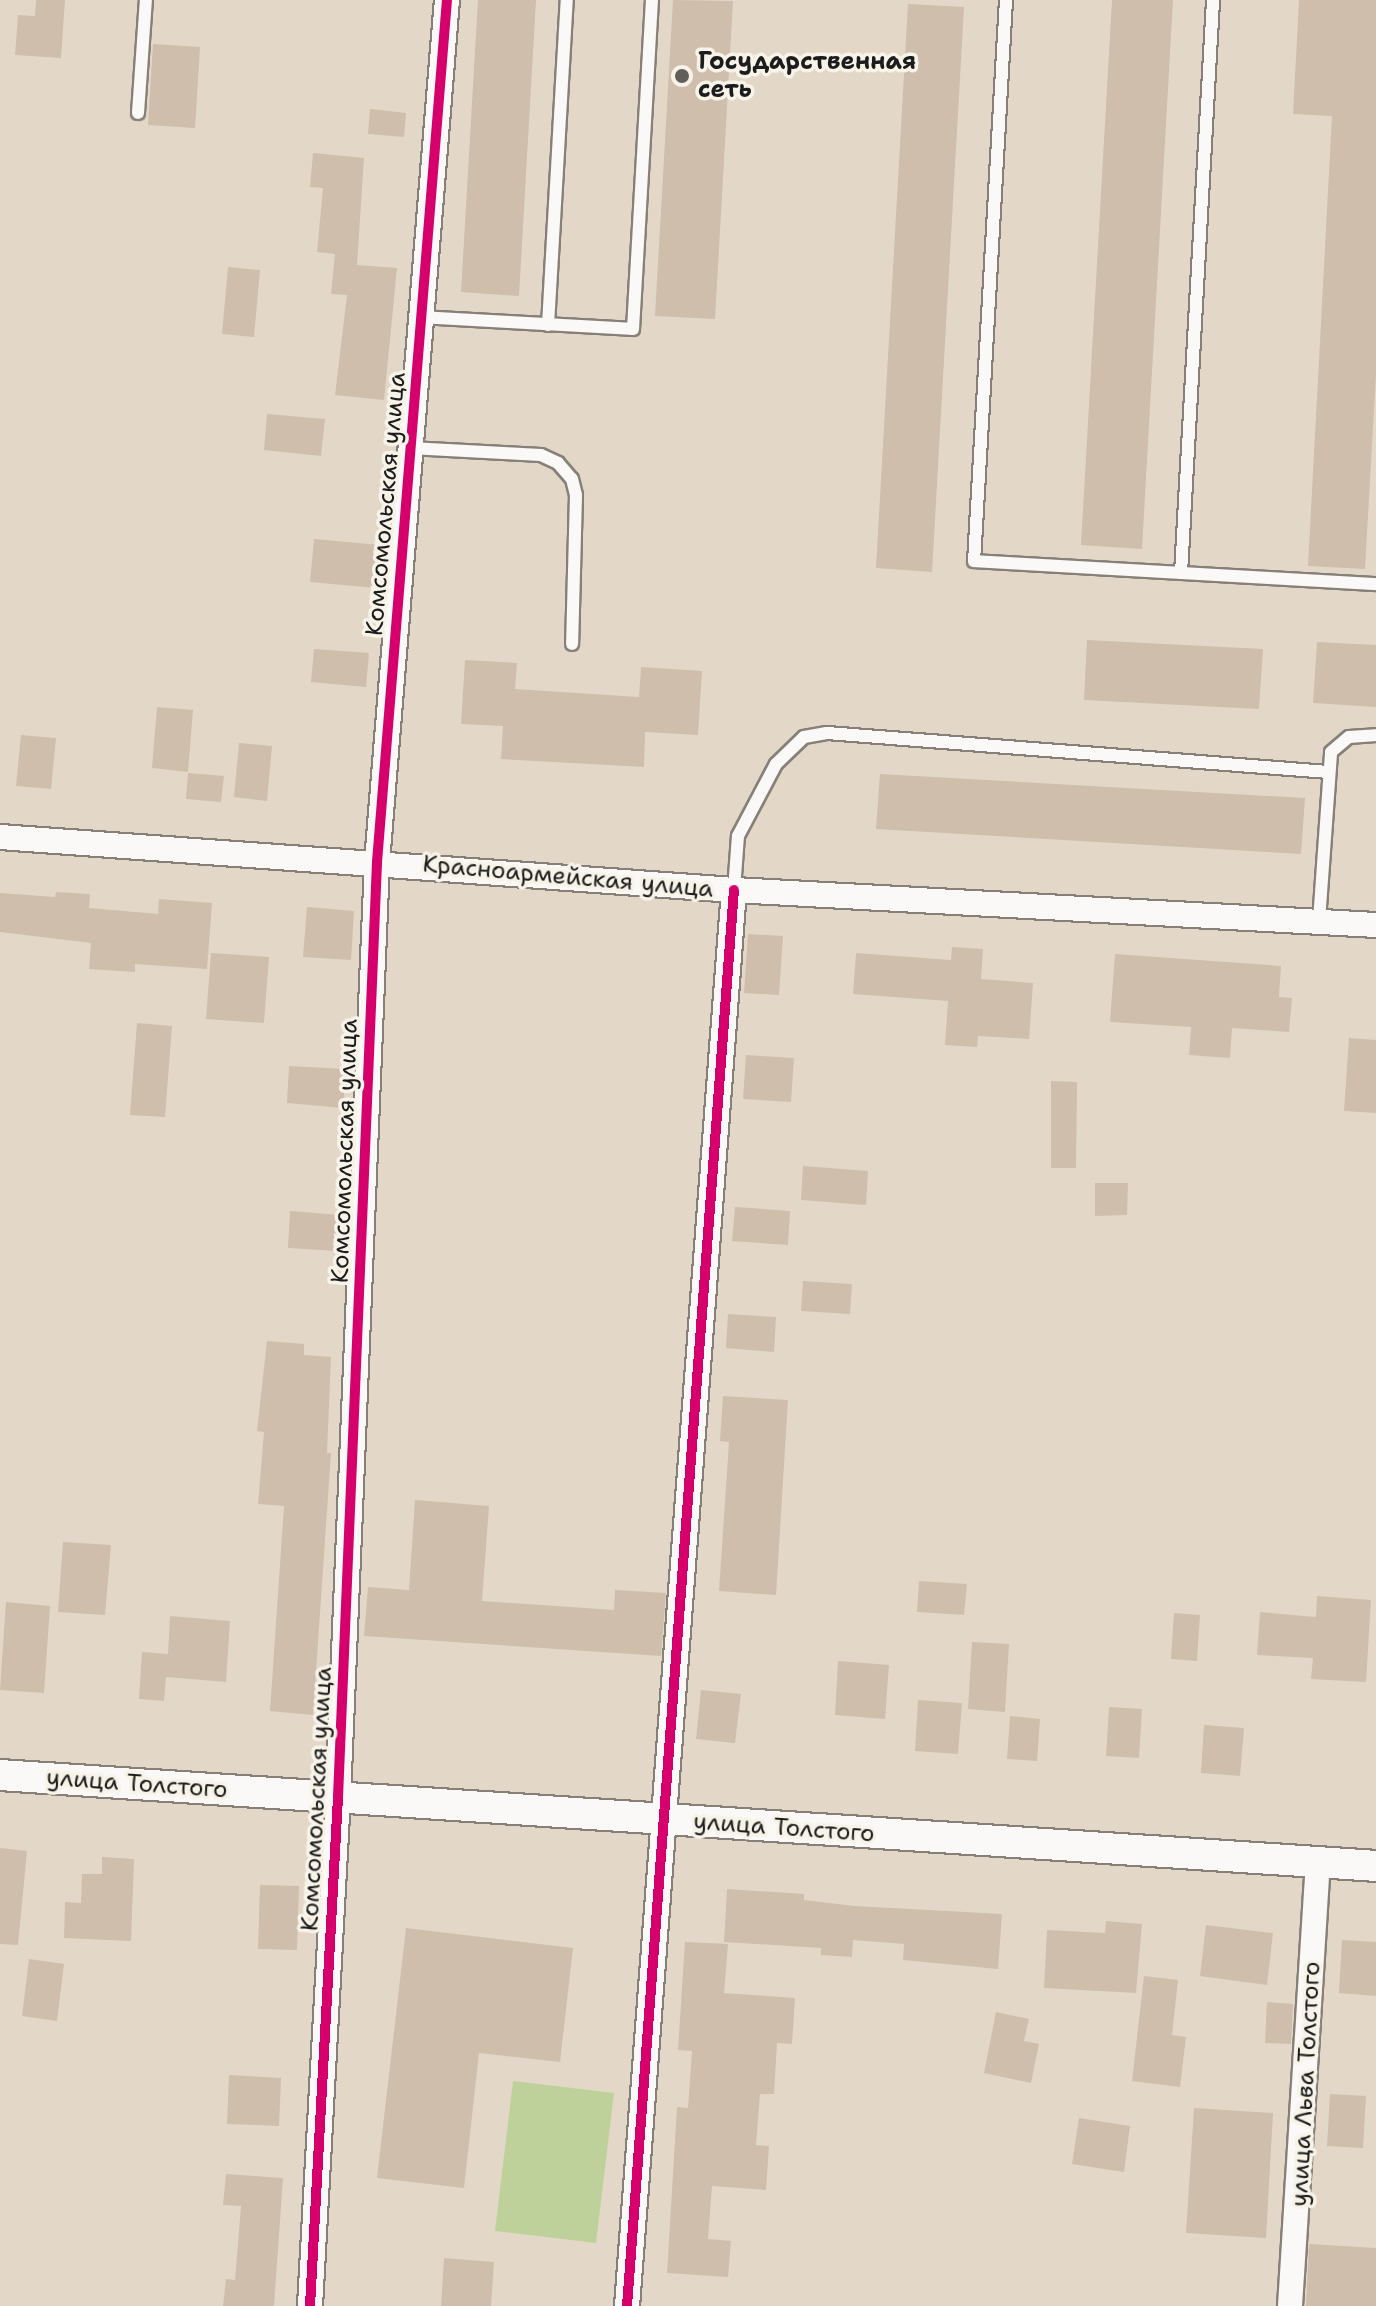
<!DOCTYPE html>
<html>
<head>
<meta charset="utf-8">
<style>
	body { margin:0 }
	#map { position:relative; width:1376px; height:2306px; overflow:hidden; background:#e3d8c7; font-family:"Shantell Sans",sans-serif }
	div>[style] { position:absolute }
	[style*='--x'] { left:calc(var(--x)*1px); top:calc(var(--y)*1px); width:calc(var(--w)*1px); rotate:calc(var(--a)*1deg) }
	.green>* { inset:0; background:#bed19b }
	.building>* { inset:0; background:#cfbeac }
	.roads { filter:drop-shadow(2px 0 #868078) drop-shadow(-2px 0 #868078) drop-shadow(0 2px #868078) drop-shadow(0 -2px #868078) }
	.service>* { height:12px; margin:-6px; padding:0 6px; transform-origin:6px; border-radius:6px; background:#fbf9f7 }
	.minor>* { height:24px; margin:-12px; padding:0 12px; transform-origin:12px; border-radius:12px; background:#fbf9f7 }
	.tertiary>* { height:30px; margin:-15px; padding:0 15px; transform-origin:15px; border-radius:15px; background:#fbf9f7 }
	.cycleway>* { height:10px; margin:-5px; padding:0 5px; transform-origin:5px; border-radius:5px; background:#d6006c }
	.dots>* { width:22px; height:22px; translate:-50% -50%; box-sizing:border-box; border:4px solid #f7f3e8; border-radius:50% }
	span { translate:-50% -50%; white-space:nowrap; text-align:center; line-height:1.15; -webkit-text-stroke:7px #f7f3e8; paint-order:stroke }
	.poi-label { font-size:24px; color:#1c1c1c; font-weight:700 }
	.left { translate:0 -50%; text-align:left }
	.street-label { font-size:24px; color:#1c1c1c }
</style>
</head>
<body>
<div id="map">
	<div class="green">
		<i style="clip-path:polygon(513px 2081px,614px 2093px,596px 2243px,495px 2231px)"></i>
	</div>
	<div class="building">
		<i style="clip-path:polygon(36px 0,65px 0,61px 58px,15px 55px,18px 15px,35px 16px)"></i>
		<i style="clip-path:polygon(478px 0,536px 0,519px 296px,461px 292px)"></i>
		<i style="clip-path:polygon(673px 0,733px 1px,715px 319px,655px 316px)"></i>
		<i style="clip-path:polygon(1112px 0,1173px 0,1142px 549px,1081px 545px)"></i>
		<i style="clip-path:polygon(1299px 0,1376px 0,1376px 374px,1365px 569px,1308px 566px,1332px 116px,1293px 114px)"></i>
		<i style="clip-path:polygon(908px 4px,964px 7px,932px 572px,876px 568px)"></i>
		<i style="clip-path:polygon(153px 44px,200px 47px,195px 128px,148px 125px)"></i>
		<i style="clip-path:polygon(370px 109px,406px 113px,404px 137px,368px 134px)"></i>
		<i style="clip-path:polygon(313px 153px,364px 158px,357px 265px,397px 268px,384px 400px,335px 395px,347px 295px,331px 294px,335px 254px,317px 252px,323px 188px,310px 187px)"></i>
		<i style="clip-path:polygon(228px 267px,260px 270px,254px 337px,222px 334px)"></i>
		<i style="clip-path:polygon(267px 414px,325px 419px,321px 456px,264px 450px)"></i>
		<i style="clip-path:polygon(314px 539px,380px 545px,376px 588px,310px 582px)"></i>
		<i style="clip-path:polygon(1087px 640px,1263px 649px,1259px 709px,1084px 700px)"></i>
		<i style="clip-path:polygon(1317px 642px,1376px 645px,1376px 707px,1313px 703px)"></i>
		<i style="clip-path:polygon(314px 649px,369px 653px,366px 687px,311px 682px)"></i>
		<i style="clip-path:polygon(465px 660px,517px 663px,515px 689px,639px 697px,641px 667px,702px 671px,698px 735px,645px 732px,644px 767px,501px 759px,503px 726px,461px 724px)"></i>
		<i style="clip-path:polygon(157px 707px,193px 710px,188px 772px,152px 768px)"></i>
		<i style="clip-path:polygon(21px 735px,56px 738px,51px 789px,16px 786px)"></i>
		<i style="clip-path:polygon(239px 743px,272px 746px,267px 801px,234px 797px)"></i>
		<i style="clip-path:polygon(188px 773px,224px 776px,221px 802px,186px 799px)"></i>
		<i style="clip-path:polygon(880px 774px,1305px 798px,1301px 854px,876px 829px)"></i>
		<i style="clip-path:polygon(56px 892px,90px 894px,89px 908px,158px 914px,159px 899px,212px 903px,207px 969px,135px 964px,135px 972px,89px 969px,91px 943px,0 932px,0 893px,55px 897px)"></i>
		<i style="clip-path:polygon(307px 907px,354px 911px,351px 960px,303px 957px)"></i>
		<i style="clip-path:polygon(748px 934px,783px 936px,779px 995px,744px 993px)"></i>
		<i style="clip-path:polygon(952px 947px,983px 949px,981px 979px,1033px 983px,1029px 1039px,978px 1036px,977px 1047px,945px 1045px,948px 1001px,853px 994px,856px 953px,951px 960px)"></i>
		<i style="clip-path:polygon(211px 953px,269px 957px,264px 1023px,206px 1019px)"></i>
		<i style="clip-path:polygon(1115px 954px,1281px 966px,1279px 997px,1292px 998px,1289px 1032px,1232px 1028px,1230px 1058px,1189px 1055px,1191px 1027px,1110px 1022px)"></i>
		<i style="clip-path:polygon(137px 1023px,172px 1026px,165px 1117px,130px 1115px)"></i>
		<i style="clip-path:polygon(1349px 1038px,1376px 1040px,1376px 1113px,1344px 1111px)"></i>
		<i style="clip-path:polygon(746px 1055px,794px 1058px,791px 1102px,743px 1099px)"></i>
		<i style="clip-path:polygon(289px 1066px,346px 1069px,343px 1108px,287px 1103px)"></i>
		<i style="clip-path:polygon(1051px 1081px,1077px 1082px,1076px 1168px,1051px 1168px)"></i>
		<i style="clip-path:polygon(803px 1166px,868px 1171px,866px 1205px,801px 1200px)"></i>
		<i style="clip-path:polygon(1095px 1183px,1128px 1183px,1127px 1215px,1095px 1216px)"></i>
		<i style="clip-path:polygon(735px 1207px,790px 1211px,788px 1245px,732px 1241px)"></i>
		<i style="clip-path:polygon(290px 1211px,340px 1215px,337px 1251px,288px 1248px)"></i>
		<i style="clip-path:polygon(803px 1281px,852px 1284px,850px 1314px,801px 1311px)"></i>
		<i style="clip-path:polygon(728px 1314px,776px 1317px,774px 1352px,726px 1348px)"></i>
		<i style="clip-path:polygon(267px 1341px,304px 1344px,304px 1355px,331px 1357px,327px 1453px,331px 1453px,313px 1715px,270px 1711px,284px 1506px,258px 1504px,264px 1432px,257px 1431px)"></i>
		<i style="clip-path:polygon(723px 1396px,788px 1400px,776px 1595px,719px 1591px,729px 1442px,720px 1441px)"></i>
		<i style="clip-path:polygon(415px 1500px,489px 1506px,482px 1601px,614px 1610px,615px 1590px,666px 1593px,661px 1656px,364px 1636px,368px 1587px,409px 1590px)"></i>
		<i style="clip-path:polygon(63px 1542px,111px 1545px,105px 1615px,58px 1612px)"></i>
		<i style="clip-path:polygon(919px 1581px,967px 1584px,964px 1615px,917px 1612px)"></i>
		<i style="clip-path:polygon(1317px 1596px,1371px 1600px,1366px 1682px,1311px 1679px,1313px 1658px,1257px 1655px,1260px 1612px,1316px 1617px)"></i>
		<i style="clip-path:polygon(6px 1602px,50px 1606px,44px 1693px,0 1690px)"></i>
		<i style="clip-path:polygon(1174px 1613px,1200px 1615px,1197px 1661px,1171px 1659px)"></i>
		<i style="clip-path:polygon(170px 1616px,230px 1621px,226px 1682px,166px 1677px,164px 1701px,139px 1699px,142px 1652px,168px 1654px)"></i>
		<i style="clip-path:polygon(972px 1642px,1009px 1644px,1005px 1712px,968px 1709px)"></i>
		<i style="clip-path:polygon(838px 1661px,889px 1665px,885px 1719px,835px 1715px)"></i>
		<i style="clip-path:polygon(701px 1690px,741px 1694px,735px 1743px,696px 1739px)"></i>
		<i style="clip-path:polygon(918px 1700px,962px 1703px,958px 1754px,915px 1751px)"></i>
		<i style="clip-path:polygon(1109px 1707px,1142px 1709px,1139px 1758px,1106px 1756px)"></i>
		<i style="clip-path:polygon(1010px 1716px,1040px 1719px,1037px 1761px,1007px 1759px)"></i>
		<i style="clip-path:polygon(1204px 1725px,1244px 1728px,1240px 1776px,1201px 1773px)"></i>
		<i style="clip-path:polygon(0 1848px,27px 1851px,18px 1945px,0 1944px)"></i>
		<i style="clip-path:polygon(102px 1857px,134px 1859px,131px 1941px,64px 1938px,65px 1902px,81px 1903px,82px 1874px,102px 1874px)"></i>
		<i style="clip-path:polygon(260px 1885px,299px 1886px,297px 1950px,258px 1949px)"></i>
		<i style="clip-path:polygon(727px 1889px,804px 1894px,804px 1900px,855px 1906px,1002px 1914px,998px 1969px,903px 1960px,904px 1944px,853px 1940px,852px 1957px,821px 1955px,821px 1948px,724px 1942px)"></i>
		<i style="clip-path:polygon(1106px 1921px,1142px 1924px,1136px 1993px,1044px 1988px,1047px 1930px,1105px 1933px)"></i>
		<i style="clip-path:polygon(1206px 1925px,1273px 1933px,1267px 1985px,1200px 1976px)"></i>
		<i style="clip-path:polygon(406px 1928px,573px 1948px,560px 2062px,479px 2053px,464px 2188px,377px 2178px)"></i>
		<i style="clip-path:polygon(1342px 1940px,1376px 1942px,1376px 1996px,1339px 1993px)"></i>
		<i style="clip-path:polygon(685px 1942px,728px 1944px,724px 1993px,795px 1998px,792px 2044px,777px 2043px,774px 2094px,760px 2094px,756px 2145px,769px 2146px,766px 2190px,712px 2186px,708px 2239px,731px 2241px,728px 2277px,667px 2273px,677px 2107px,688px 2108px,692px 2051px,678px 2050px)"></i>
		<i style="clip-path:polygon(29px 1959px,64px 1964px,57px 2021px,22px 2016px)"></i>
		<i style="clip-path:polygon(1144px 1976px,1178px 1980px,1172px 2035px,1186px 2037px,1180px 2087px,1132px 2081px)"></i>
		<i style="clip-path:polygon(1267px 2002px,1293px 2004px,1291px 2044px,1265px 2043px)"></i>
		<i style="clip-path:polygon(996px 2012px,1029px 2019px,1024px 2041px,1039px 2044px,1031px 2083px,984px 2073px)"></i>
		<i style="clip-path:polygon(229px 2075px,281px 2078px,279px 2126px,227px 2124px)"></i>
		<i style="clip-path:polygon(1330px 2094px,1366px 2096px,1363px 2148px,1327px 2146px)"></i>
		<i style="clip-path:polygon(1194px 2108px,1273px 2113px,1266px 2238px,1186px 2233px)"></i>
		<i style="clip-path:polygon(1079px 2118px,1130px 2126px,1124px 2172px,1072px 2164px)"></i>
		<i style="clip-path:polygon(226px 2174px,283px 2178px,274px 2306px,223px 2306px,226px 2279px,235px 2280px,241px 2206px,223px 2205px)"></i>
		<i style="clip-path:polygon(1309px 2244px,1376px 2248px,1376px 2306px,1306px 2306px)"></i>
		<i style="clip-path:polygon(444px 2258px,494px 2262px,491px 2306px,441px 2306px)"></i>
	</div>
	<div class="roads">
		<div class="service">
			<i style="--x:1006;--y:0;--w:562;--a:93.26"></i>
			<i style="--x:974;--y:561;--w:403;--a:3.3"></i>
			<i style="--x:138;--y:113;--w:113;--a:-86"></i>
			<i style="--x:421;--y:317;--w:212;--a:3.2"></i>
			<i style="--x:633;--y:329;--w:330;--a:-86.7"></i>
			<i style="--x:548;--y:325;--w:326;--a:-86.7"></i>
			<i style="--x:410;--y:448;--w:131;--a:3.1"></i>
			<i style="--x:541;--y:455;--w:19;--a:25"></i>
			<i style="--x:558;--y:463;--w:21;--a:49"></i>
			<i style="--x:572;--y:479;--w:16;--a:76"></i>
			<i style="--x:576;--y:495;--w:149;--a:91.5"></i>
			<i style="--x:1181;--y:573;--w:574;--a:-86.8"></i>
			<i style="--x:734;--y:890;--w:54;--a:-85.8"></i>
			<i style="--x:738;--y:836;--w:81;--a:-62.2"></i>
			<i style="--x:776;--y:764;--w:39;--a:-44"></i>
			<i style="--x:804;--y:737;--w:23;--a:-10"></i>
			<i style="--x:827;--y:733;--w:503;--a:4.45"></i>
			<i style="--x:1319;--y:921;--w:169;--a:-85.9"></i>
			<i style="--x:1331;--y:752;--w:23;--a:-40"></i>
			<i style="--x:1349;--y:737;--w:27;--a:-4"></i>
		</div>
		<div class="minor">
			<i style="--x:0;--y:837;--w:736;--a:4.13"></i>
			<i style="--x:734;--y:890;--w:643;--a:3.12"></i>
			<i style="--x:310;--y:2306;--w:510;--a:-86.85"></i>
			<i style="--x:338;--y:1797;--w:936;--a:-87.61"></i>
			<i style="--x:377;--y:862;--w:865;--a:-85.36"></i>
			<i style="--x:627;--y:2306;--w:1420;--a:-85.68"></i>
			<i style="--x:1290;--y:2306;--w:445;--a:-86.4"></i>
		</div>
		<div class="tertiary">
			<i style="--x:0;--y:1775;--w:1379;--a:3.78"></i>
		</div>
	</div>
	<div class="cycleway">
		<i style="--x:310;--y:2306;--w:510;--a:-86.85"></i>
		<i style="--x:338;--y:1797;--w:936;--a:-87.61"></i>
		<i style="--x:377;--y:862;--w:865;--a:-85.36"></i>
		<i style="--x:627;--y:2306;--w:1420;--a:-85.68"></i>
	</div>
	<div class="dots">
		<i style="left:682px;top:76px;background:#625e58"></i>
	</div>
	<div class="poi-label">
		<span class="left" style="left:698px;top:76px">Государственная<br>сеть</span>
	</div>
	<div class="street-label">
		<span style="left:386px;top:504px;rotate:-85deg">Комсомольская улица</span>
		<span style="left:568px;top:877px;rotate:5deg">Красноармейская улица</span>
		<span style="left:345px;top:1151px;rotate:-88deg">Комсомольская улица</span>
		<span style="left:137px;top:1784px;rotate:4deg">улица Толстого</span>
		<span style="left:317px;top:1799px;rotate:-87deg">Комсомольская улица</span>
		<span style="left:784px;top:1828px;rotate:4deg">улица Толстого</span>
		<span style="left:1306px;top:2084px;rotate:-87deg">улица Льва Толстого</span>
	</div>
</div>
</body>
</html>
